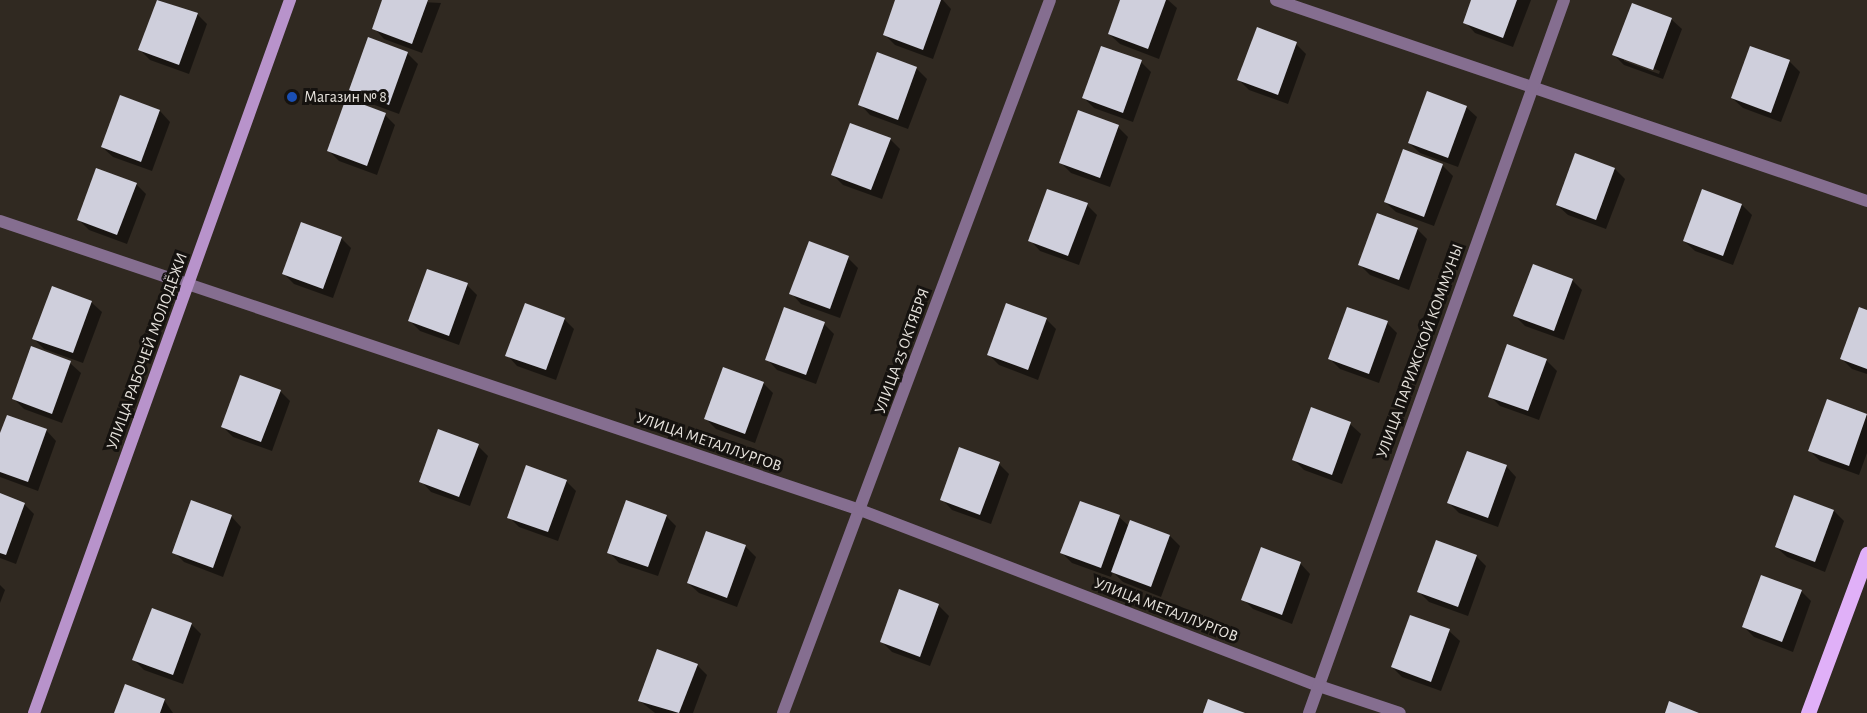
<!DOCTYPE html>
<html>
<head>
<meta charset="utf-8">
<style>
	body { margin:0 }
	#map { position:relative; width:1867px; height:713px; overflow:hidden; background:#302921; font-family:"Alegreya Sans",sans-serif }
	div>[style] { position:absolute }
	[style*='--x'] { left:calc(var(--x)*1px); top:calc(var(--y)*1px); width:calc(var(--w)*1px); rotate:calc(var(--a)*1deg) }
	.shadow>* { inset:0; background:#0007 }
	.building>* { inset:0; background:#cfcfdc }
	.minor>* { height:12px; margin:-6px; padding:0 6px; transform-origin:6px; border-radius:6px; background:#856e90 }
	.secondary>* { height:12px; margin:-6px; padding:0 6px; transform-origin:6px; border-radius:6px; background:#b893cb }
	.primary>* { height:15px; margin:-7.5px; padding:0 7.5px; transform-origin:7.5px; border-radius:7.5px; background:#e0b0f8 }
	.dots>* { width:16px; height:16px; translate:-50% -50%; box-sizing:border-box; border:3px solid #15120f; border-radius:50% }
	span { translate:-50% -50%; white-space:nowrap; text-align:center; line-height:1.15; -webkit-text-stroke:6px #15120f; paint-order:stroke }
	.poi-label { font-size:16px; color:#e6e2dc }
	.left { translate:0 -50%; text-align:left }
	.street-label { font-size:16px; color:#e6e2dc }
</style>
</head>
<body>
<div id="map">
	<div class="shadow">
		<i style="clip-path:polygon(158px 0,197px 14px,207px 24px,189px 74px,150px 60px,140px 50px)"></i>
		<i style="clip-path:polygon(384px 0,441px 3px,422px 53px,384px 39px,374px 28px)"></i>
		<i style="clip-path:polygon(897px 0,943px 0,951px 9px,933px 59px,895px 45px,884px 34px)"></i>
		<i style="clip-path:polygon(1122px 0,1168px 0,1177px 8px,1159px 59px,1120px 44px,1109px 34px)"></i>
		<i style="clip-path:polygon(1473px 0,1531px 0,1513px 47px,1475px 33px,1465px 22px)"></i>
		<i style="clip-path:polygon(evenodd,1671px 19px,1682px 29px,1663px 79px,1624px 65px,1614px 55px,1671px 19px,1624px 58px,1660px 71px,1659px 74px,1624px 61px,1624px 58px)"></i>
		<i style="clip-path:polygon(369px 39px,408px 54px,418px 64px,399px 114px,361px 100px,350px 89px)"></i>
		<i style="clip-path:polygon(1296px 44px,1306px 54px,1288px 104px,1249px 90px,1239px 80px)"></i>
		<i style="clip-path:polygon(1751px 48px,1790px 62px,1800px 72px,1781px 122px,1743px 108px,1732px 98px)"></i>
		<i style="clip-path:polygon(878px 54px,917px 69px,927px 79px,908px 129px,870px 115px,860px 104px)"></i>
		<i style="clip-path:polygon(1141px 62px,1151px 72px,1133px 122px,1094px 108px,1084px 98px)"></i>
		<i style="clip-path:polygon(121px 97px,160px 111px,170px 122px,152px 171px,113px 157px,102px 147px)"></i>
		<i style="clip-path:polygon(1466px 107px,1477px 117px,1458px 167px,1420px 153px,1409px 143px)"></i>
		<i style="clip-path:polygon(385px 115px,395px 125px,377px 175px,339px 161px,328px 150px)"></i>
		<i style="clip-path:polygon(1118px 127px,1128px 137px,1110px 187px,1071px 173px,1061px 163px)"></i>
		<i style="clip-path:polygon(890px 139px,900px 149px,882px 199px,843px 185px,833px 175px)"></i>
		<i style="clip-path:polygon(1442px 165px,1453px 176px,1434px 226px,1396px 212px,1385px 202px)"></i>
		<i style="clip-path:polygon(1615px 169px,1625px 179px,1606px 229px,1568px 215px,1557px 205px)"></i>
		<i style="clip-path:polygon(136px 184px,146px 194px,127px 244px,89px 230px,79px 220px)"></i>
		<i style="clip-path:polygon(1087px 205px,1097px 215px,1079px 265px,1040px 251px,1030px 240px)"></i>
		<i style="clip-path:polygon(1742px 205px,1752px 215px,1733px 265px,1695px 251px,1684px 241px)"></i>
		<i style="clip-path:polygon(1417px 229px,1427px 239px,1409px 290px,1370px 275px,1360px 265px)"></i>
		<i style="clip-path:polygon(341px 238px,351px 248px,333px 298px,294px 284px,284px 274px)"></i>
		<i style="clip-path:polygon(848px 258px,858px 268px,840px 318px,801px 304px,791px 293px)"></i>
		<i style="clip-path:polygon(1572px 280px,1582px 290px,1564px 340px,1525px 326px,1515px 316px)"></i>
		<i style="clip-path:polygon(467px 285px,477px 295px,459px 345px,420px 331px,410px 321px)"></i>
		<i style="clip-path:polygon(91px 302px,102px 312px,83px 363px,44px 349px,34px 339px)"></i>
		<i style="clip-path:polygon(1867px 311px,1867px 374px,1852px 369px,1842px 359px)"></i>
		<i style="clip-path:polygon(564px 319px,574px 329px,556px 380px,517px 366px,507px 355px)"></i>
		<i style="clip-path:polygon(1046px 319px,1056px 329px,1038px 380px,999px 365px,989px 355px)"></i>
		<i style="clip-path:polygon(1387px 323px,1397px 333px,1379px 383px,1340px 369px,1330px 359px)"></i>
		<i style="clip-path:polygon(824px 324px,834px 334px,816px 384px,777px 370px,767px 359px)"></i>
		<i style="clip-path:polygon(1508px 346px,1547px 361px,1557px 371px,1539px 420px,1500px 406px,1490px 396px)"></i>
		<i style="clip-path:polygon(32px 348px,70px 363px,81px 373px,62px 423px,24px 409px,13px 398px)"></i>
		<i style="clip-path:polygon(763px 383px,773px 393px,755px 443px,716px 429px,706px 419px)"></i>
		<i style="clip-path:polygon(280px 391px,290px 401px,272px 451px,233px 437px,223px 427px)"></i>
		<i style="clip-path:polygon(1828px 401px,1867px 415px,1867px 453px,1859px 475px,1820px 461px,1810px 451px)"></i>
		<i style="clip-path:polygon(1312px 409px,1350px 424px,1361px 434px,1342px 484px,1304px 470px,1294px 460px)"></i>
		<i style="clip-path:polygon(46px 430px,56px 441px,38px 491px,0 477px,0 437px)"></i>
		<i style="clip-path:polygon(478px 446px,488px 456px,470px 506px,431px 492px,421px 481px)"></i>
		<i style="clip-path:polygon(999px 464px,1009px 474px,991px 524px,952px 510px,942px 499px)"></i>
		<i style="clip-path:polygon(1506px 466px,1516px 477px,1498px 527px,1459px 513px,1449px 503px)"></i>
		<i style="clip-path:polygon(566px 481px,576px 491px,558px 541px,519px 527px,509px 517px)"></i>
		<i style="clip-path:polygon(0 495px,24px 504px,34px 514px,16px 564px,0 558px)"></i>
		<i style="clip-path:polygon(1795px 497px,1834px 511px,1844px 521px,1825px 572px,1787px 557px,1776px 547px)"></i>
		<i style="clip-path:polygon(231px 516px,241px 527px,223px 577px,184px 562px,174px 552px)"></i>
		<i style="clip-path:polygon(666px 516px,676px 526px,658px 576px,619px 563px,609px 552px)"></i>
		<i style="clip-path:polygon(1119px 517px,1129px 526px,1131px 522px,1170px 536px,1180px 546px,1161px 597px,1123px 582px,1113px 572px,1111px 577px,1072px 563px,1062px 553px)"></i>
		<i style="clip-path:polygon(707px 533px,746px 547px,756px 557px,737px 607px,699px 593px,688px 583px)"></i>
		<i style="clip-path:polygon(1476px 556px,1486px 566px,1468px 616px,1429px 602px,1419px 592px)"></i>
		<i style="clip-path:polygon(1300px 563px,1310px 574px,1292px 624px,1253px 609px,1243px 599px)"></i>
		<i style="clip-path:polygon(0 585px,5px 590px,0 603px)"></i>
		<i style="clip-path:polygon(900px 591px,939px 606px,949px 616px,930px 666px,892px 652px,882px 642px)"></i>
		<i style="clip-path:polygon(1801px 591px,1811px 601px,1793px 652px,1754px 637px,1744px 627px)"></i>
		<i style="clip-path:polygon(1411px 617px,1449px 631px,1460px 641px,1441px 691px,1402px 677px,1392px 667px)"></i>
		<i style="clip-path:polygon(191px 624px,201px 634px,183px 684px,144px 670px,134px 660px)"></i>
		<i style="clip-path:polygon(697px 665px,707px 675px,693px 713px,655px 713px,640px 701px)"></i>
		<i style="clip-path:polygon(164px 700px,173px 713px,116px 713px)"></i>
	</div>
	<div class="building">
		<i style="clip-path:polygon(157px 0,198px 13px,179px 65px,138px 50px)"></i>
		<i style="clip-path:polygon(382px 0,428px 0,412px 44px,372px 29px)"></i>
		<i style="clip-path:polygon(895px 0,941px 0,923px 50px,883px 35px)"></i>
		<i style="clip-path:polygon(1120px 0,1166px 0,1148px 49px,1108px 34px)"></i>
		<i style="clip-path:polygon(1471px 0,1517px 0,1503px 38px,1463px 23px)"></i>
		<i style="clip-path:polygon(1632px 3px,1672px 18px,1653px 70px,1612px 55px)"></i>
		<i style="clip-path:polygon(1257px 27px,1297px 42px,1278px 95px,1237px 80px)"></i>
		<i style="clip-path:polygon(368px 37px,408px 52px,389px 105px,349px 90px)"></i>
		<i style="clip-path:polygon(1101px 46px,1142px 60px,1123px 113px,1082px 98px)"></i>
		<i style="clip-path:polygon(1750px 46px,1790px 60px,1771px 113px,1731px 98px)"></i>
		<i style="clip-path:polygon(877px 52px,917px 67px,898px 120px,858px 105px)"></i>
		<i style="clip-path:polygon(1427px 91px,1467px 106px,1448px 158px,1408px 143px)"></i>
		<i style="clip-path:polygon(120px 95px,160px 110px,141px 162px,101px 147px)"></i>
		<i style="clip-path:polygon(346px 98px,386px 113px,367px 166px,327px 151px)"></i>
		<i style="clip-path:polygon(1078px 110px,1119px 125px,1100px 178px,1059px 163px)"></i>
		<i style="clip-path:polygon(850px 123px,891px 138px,871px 190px,831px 175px)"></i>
		<i style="clip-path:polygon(1403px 149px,1443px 164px,1424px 217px,1384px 202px)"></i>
		<i style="clip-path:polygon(1575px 153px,1615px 168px,1596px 220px,1556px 205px)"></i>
		<i style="clip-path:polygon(96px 168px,137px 183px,117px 235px,77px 220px)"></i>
		<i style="clip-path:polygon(1047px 189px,1088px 203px,1068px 256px,1028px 241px)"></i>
		<i style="clip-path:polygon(1702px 189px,1742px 204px,1723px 256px,1683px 241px)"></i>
		<i style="clip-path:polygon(1377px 213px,1418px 228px,1399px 280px,1358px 265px)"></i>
		<i style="clip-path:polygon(301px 222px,342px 237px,323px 289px,282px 274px)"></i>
		<i style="clip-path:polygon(809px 241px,849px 256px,830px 309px,789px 294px)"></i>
		<i style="clip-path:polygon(1533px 264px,1573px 279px,1554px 331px,1513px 316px)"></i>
		<i style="clip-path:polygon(427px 269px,468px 283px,449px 336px,408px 321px)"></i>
		<i style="clip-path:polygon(52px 286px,92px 301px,73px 353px,32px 339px)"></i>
		<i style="clip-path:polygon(525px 303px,565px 318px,546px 370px,505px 356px)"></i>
		<i style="clip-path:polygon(1006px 303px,1047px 318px,1028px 370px,987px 355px)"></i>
		<i style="clip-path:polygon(784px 307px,825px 322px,806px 375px,765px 360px)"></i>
		<i style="clip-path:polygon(1347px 307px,1388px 321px,1369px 374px,1328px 359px)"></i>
		<i style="clip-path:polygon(1859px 307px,1867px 310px,1867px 369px,1840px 359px)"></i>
		<i style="clip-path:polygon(1507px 344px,1547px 359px,1528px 411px,1488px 397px)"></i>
		<i style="clip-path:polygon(31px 346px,71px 361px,52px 414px,12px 399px)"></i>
		<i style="clip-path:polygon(723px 367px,764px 382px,745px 434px,704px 419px)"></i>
		<i style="clip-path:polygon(240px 375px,281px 390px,261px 442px,221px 427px)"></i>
		<i style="clip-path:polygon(1827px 399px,1867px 414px,1849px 466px,1808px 451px)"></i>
		<i style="clip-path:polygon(1311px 407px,1351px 422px,1332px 475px,1292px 460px)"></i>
		<i style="clip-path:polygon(7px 415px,47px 429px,28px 482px,0 472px,0 433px)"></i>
		<i style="clip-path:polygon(438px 429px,479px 444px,459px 497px,419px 482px)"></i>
		<i style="clip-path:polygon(959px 447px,1000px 462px,980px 515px,940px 500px)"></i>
		<i style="clip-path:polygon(1467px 451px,1507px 465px,1488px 518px,1447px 503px)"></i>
		<i style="clip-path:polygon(526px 465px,567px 480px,548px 532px,507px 518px)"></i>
		<i style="clip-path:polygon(0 493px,25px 503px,6px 555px,0 553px)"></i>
		<i style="clip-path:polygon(1794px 495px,1834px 510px,1815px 562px,1775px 547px)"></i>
		<i style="clip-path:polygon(191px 500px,232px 515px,213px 568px,172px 553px)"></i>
		<i style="clip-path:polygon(626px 500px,667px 515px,648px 567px,607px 553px)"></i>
		<i style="clip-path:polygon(1080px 501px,1120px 515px,1101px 568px,1060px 553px)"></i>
		<i style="clip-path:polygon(1130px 520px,1170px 535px,1151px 587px,1111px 572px)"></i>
		<i style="clip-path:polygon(706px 531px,746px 545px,727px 598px,687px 583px)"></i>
		<i style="clip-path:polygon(1436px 540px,1477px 555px,1458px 607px,1417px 592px)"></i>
		<i style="clip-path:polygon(1261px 547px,1301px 562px,1282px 615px,1241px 600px)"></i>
		<i style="clip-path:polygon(1761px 575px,1802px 590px,1782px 642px,1742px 627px)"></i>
		<i style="clip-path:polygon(899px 589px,939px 604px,920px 657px,880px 642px)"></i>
		<i style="clip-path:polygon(152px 608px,192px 623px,173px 675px,132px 660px)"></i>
		<i style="clip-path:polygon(1410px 615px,1450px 629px,1431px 682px,1391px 667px)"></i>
		<i style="clip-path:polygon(657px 649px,698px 664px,679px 713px,638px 701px)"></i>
		<i style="clip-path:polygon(125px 684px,165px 699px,160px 713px,114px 713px)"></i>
		<i style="clip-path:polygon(1208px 699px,1245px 713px,1203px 713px)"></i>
		<i style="clip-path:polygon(1669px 701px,1699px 713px,1665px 713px)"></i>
	</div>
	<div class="minor">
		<i style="--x:1276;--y:0;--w:624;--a:18.78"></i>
		<i style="--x:0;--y:221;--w:907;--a:18.57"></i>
		<i style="--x:860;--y:510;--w:492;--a:21"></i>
		<i style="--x:1319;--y:686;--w:85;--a:18.4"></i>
		<i style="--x:783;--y:713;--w:761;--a:-69.47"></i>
		<i style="--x:1309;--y:713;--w:757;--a:-70.32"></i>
	</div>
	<div class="secondary">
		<i style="--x:34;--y:713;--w:758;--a:-70.25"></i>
	</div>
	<div class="primary">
		<i style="--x:1808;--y:713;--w:170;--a:-69.6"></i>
	</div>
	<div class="dots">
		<i style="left:292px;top:97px;background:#1a4fb4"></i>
	</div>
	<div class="poi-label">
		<span class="left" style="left:304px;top:97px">Магазин № 8</span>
	</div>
	<div class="street-label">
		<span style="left:147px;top:351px;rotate:-70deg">УЛИЦА РАБОЧЕЙ МОЛОДЁЖИ</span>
		<span style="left:902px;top:351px;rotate:-70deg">УЛИЦА 25 ОКТЯБРЯ</span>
		<span style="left:1420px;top:351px;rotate:-70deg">УЛИЦА ПАРИЖСКОЙ КОММУНЫ</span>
		<span style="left:709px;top:442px;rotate:19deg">УЛИЦА МЕТАЛЛУРГОВ</span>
		<span style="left:1166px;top:610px;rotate:21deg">УЛИЦА МЕТАЛЛУРГОВ</span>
	</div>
</div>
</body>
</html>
